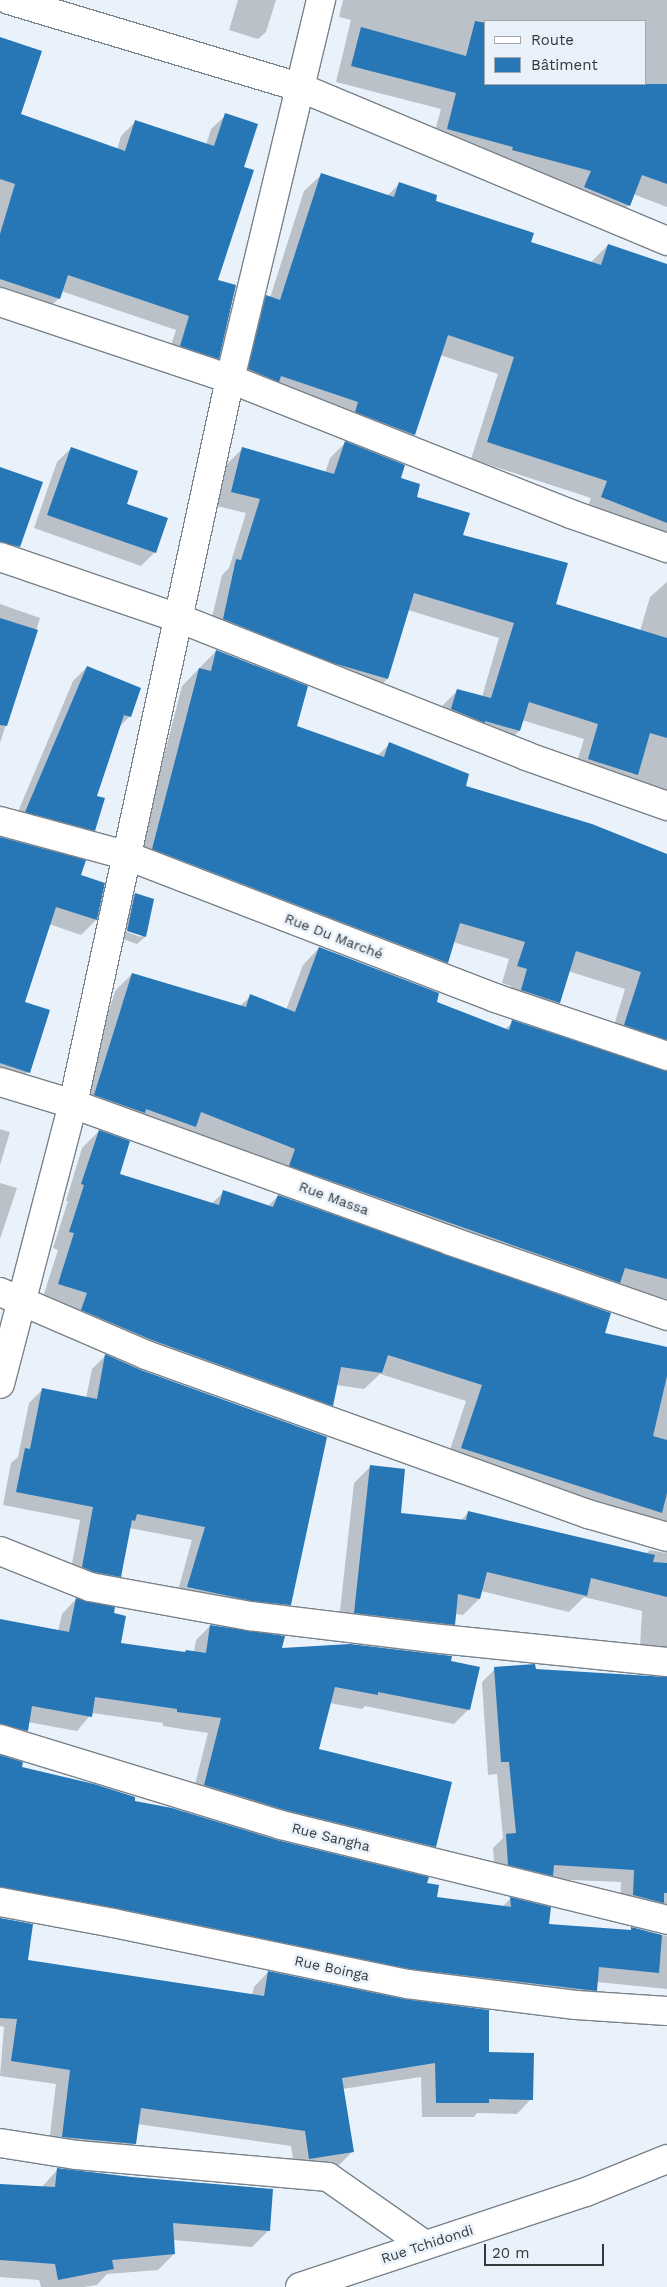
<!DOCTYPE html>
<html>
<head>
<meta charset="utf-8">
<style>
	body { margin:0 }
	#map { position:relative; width:667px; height:2287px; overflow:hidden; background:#e9f2fb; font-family:"Work Sans",sans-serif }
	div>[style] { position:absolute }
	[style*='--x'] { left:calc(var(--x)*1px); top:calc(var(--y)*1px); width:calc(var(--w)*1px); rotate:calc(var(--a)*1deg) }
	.shadow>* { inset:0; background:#0003 }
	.building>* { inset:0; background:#2777b6 }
	.roads { filter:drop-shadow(1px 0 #7a8289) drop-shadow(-1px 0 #7a8289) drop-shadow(0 1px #7a8289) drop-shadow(0 -1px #7a8289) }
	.street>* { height:28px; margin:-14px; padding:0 14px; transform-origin:14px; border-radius:14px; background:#fff }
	span { translate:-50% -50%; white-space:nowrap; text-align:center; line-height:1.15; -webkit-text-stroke:5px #e9f2fb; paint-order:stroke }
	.street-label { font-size:14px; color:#34383b }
	.legend { position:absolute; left:484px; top:20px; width:162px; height:65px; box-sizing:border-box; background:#e9f2fb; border:1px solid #a1a8ae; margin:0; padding:6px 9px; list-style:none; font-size:15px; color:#34383b }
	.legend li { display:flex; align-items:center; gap:10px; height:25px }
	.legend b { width:25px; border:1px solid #a1a8ae }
	.scale { position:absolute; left:484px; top:2244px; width:120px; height:22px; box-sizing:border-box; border:2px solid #34383b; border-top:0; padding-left:6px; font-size:15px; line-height:18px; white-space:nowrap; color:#34383b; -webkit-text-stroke:4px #e9f2fb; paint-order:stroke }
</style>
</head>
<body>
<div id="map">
	<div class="shadow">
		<i style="clip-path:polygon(238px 0,276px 0,266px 32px,258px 39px,229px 30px)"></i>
		<i style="clip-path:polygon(evenodd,343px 0,667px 0,667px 207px,633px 194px,629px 205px,613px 221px,569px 203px,576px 187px,497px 166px,431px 145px,441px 109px,336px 82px,351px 20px,339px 17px,343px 0,486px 21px,646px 21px,646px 84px,486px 84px,486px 21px)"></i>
		<i style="clip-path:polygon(0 39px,19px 115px,117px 150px,121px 136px,135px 122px,206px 145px,211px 129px,226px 115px,242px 168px,217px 280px,218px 358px,203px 372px,166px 360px,176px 330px,61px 291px,59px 298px,45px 312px,0 298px)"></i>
		<i style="clip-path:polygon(321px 175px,387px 196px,399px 184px,530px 243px,591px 262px,608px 245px,667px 268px,667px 547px,585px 514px,591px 498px,471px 459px,498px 374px,440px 355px,414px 435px,397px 452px,232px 386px,250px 314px,267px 297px,270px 298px,304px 191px)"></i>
		<i style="clip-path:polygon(345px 443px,399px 479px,415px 497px,462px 536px,554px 604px,640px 631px,650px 597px,667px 582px,667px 804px,573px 774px,584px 739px,522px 720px,519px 731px,504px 746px,437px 724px,443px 705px,458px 690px,482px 697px,499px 638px,408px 610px,387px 679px,372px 694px,208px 634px,222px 575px,229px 568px,246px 513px,217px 506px,227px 464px,242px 449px,325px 473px,330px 458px)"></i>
		<i style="clip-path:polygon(71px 448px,125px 505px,155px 552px,141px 566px,34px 528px,57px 462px)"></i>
		<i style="clip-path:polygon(0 468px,22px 537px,8px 551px,0 549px)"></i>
		<i style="clip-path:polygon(0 604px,40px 618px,0 743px)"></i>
		<i style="clip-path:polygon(216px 651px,296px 727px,377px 756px,390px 744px,464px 787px,667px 856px,667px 1036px,652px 1034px,635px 1051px,609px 1042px,625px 989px,568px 971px,559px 1003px,542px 1019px,505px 1007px,511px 986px,502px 983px,509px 959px,453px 942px,447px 962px,430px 979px,136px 865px,182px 686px)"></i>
		<i style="clip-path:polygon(87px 667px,130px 716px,119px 727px,96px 796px,94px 830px,80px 844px,12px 826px,73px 681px)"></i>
		<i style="clip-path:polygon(0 868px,103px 884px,96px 920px,81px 935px,49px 924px,24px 1003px,28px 1072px,10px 1091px,0 1088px)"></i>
		<i style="clip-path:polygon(135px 894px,145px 937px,137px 944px,120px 938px,121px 930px,141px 937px,141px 934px,122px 928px,127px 902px)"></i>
		<i style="clip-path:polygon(319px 948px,435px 1003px,504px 1030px,513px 1022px,667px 1085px,667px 1299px,507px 1258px,190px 1131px,178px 1143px,78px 1112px,115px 991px,132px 974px,240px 1006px,251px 996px,286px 1010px,303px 965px)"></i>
		<i style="clip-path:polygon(0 1129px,10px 1132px,0 1165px)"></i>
		<i style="clip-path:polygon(99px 1131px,118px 1174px,211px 1204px,224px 1192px,268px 1206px,278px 1196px,603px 1334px,667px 1348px,667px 1654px,640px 1647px,642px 1611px,584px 1597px,569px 1612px,481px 1591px,479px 1599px,463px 1615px,455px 1614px,454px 1624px,437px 1641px,338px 1629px,354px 1483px,370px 1467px,400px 1514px,460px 1521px,468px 1513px,646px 1554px,650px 1550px,666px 1553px,666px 1550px,445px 1465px,466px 1401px,380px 1374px,364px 1389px,336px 1385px,332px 1405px,315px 1422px,42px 1300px,58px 1250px,53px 1248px,68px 1201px,66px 1201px,82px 1148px)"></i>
		<i style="clip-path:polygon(0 1183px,17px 1188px,0 1239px)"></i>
		<i style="clip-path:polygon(105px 1356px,290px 1605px,276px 1618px,175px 1601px,192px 1540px,129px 1528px,120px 1576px,106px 1590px,69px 1580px,80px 1520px,3px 1505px,11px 1463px,18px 1457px,29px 1403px,42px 1390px,86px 1398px,92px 1369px)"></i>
		<i style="clip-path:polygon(76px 1599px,113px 1614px,120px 1644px,184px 1653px,194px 1652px,196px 1640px,210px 1626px,280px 1650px,450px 1662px,469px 1709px,454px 1724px,365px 1706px,362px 1709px,330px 1703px,318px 1750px,435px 1846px,421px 1861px,191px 1800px,208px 1733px,163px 1726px,163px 1723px,92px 1713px,77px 1731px,28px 1722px,27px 1731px,13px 1745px,0 1741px,0 1620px,58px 1631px,62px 1614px)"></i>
		<i style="clip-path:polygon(495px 1669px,667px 1679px,667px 1921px,620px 1908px,621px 1882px,495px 1877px,493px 1848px,503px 1838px,497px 1774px,488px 1775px,482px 1682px)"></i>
		<i style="clip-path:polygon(0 1757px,21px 1768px,133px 1802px,426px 1884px,436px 1898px,502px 1907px,510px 1899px,548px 1925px,629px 1932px,632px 1929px,667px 1936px,667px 1989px,597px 1982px,596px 1990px,582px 2005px,0 1903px)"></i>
		<i style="clip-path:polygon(0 1919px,27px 1962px,252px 1995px,254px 1987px,268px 1972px,488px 2053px,531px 2099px,517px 2114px,477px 2113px,474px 2117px,422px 2117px,421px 2077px,342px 2089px,352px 2152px,338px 2166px,295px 2173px,291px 2146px,137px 2124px,135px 2144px,120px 2158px,48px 2151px,56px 2084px,0 2076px,4px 2027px,0 2026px)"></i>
		<i style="clip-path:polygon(58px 2169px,268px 2231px,252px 2247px,173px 2240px,174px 2254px,158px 2270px,107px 2274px,97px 2285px,84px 2287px,41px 2287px,39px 2280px,0 2277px,0 2185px,41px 2188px)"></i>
	</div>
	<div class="building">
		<i style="clip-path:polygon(475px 21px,486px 23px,486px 84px,667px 84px,667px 184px,642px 175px,630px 206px,584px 187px,591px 171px,512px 150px,513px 147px,447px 129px,456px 93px,351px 66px,361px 27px,466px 56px)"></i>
		<i style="clip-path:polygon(0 37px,42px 51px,21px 114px,125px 151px,135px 120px,214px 146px,225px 113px,258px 124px,244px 167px,254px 170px,218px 280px,236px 285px,219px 359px,180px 346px,189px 316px,68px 275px,60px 299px,0 279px,0 234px,15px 184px,0 179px)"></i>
		<i style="clip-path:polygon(321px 173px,394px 197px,399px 182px,437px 195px,436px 201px,534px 233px,531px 242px,601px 265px,608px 244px,667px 264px,667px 523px,601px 497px,607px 481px,487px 442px,514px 357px,448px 335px,415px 435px,355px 412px,358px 402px,281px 376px,279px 382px,248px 369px,266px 295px,280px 300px)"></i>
		<i style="clip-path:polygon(345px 441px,405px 465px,401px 478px,420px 484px,417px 497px,470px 513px,463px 535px,568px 563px,556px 604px,667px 638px,667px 738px,650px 733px,638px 775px,588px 759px,598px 724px,529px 702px,520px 731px,485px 721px,485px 723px,451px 709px,457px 689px,491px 698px,514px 623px,414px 593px,388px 679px,333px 663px,223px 619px,236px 559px,241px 560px,260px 499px,231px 492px,242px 447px,334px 474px)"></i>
		<i style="clip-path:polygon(71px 447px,138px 471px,127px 504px,168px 518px,156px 553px,47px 515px)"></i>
		<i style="clip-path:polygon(0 467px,43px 482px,20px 547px,0 542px)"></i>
		<i style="clip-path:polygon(0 618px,38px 630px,7px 726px,0 725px)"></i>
		<i style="clip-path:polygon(216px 650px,308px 686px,297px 726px,384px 757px,389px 742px,469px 774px,466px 786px,592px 824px,667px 854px,667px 1040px,624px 1025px,641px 972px,576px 951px,560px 1003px,521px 990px,527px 969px,517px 966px,525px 942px,460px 923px,448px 963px,152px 849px,199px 668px,211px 671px)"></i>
		<i style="clip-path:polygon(87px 666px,141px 688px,131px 717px,124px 715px,97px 796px,105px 798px,95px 831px,25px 812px)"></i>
		<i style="clip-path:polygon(0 837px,86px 860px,81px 875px,105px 883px,97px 920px,56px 907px,25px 1002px,50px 1010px,30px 1073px,0 1063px)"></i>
		<i style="clip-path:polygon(135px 893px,154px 899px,146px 937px,127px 931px)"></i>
		<i style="clip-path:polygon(319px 947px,439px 993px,437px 1002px,509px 1030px,512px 1020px,667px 1071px,667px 1279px,625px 1268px,620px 1283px,289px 1166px,295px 1149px,201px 1112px,196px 1127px,146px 1109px,145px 1113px,94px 1095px,132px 973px,246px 1007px,250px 994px,295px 1012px)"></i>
		<i style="clip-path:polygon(99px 1130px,130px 1141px,120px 1174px,219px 1205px,223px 1190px,273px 1207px,278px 1195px,611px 1313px,605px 1333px,667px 1347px,667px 1376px,653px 1436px,667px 1440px,667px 1493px,662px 1513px,461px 1448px,482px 1385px,388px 1355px,382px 1373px,341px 1367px,333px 1406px,152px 1340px,81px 1310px,87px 1293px,58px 1284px,74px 1233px,69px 1232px,84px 1185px,81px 1184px)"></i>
		<i style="clip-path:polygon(105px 1354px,141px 1370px,327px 1437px,291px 1605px,252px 1601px,187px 1587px,205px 1527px,137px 1514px,135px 1521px,132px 1520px,121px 1577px,94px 1572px,82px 1567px,93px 1507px,16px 1492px,25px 1448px,30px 1449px,42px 1388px,97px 1399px)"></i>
		<i style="clip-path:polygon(370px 1465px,405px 1469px,401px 1513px,466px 1520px,468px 1511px,655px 1555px,653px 1562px,667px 1563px,667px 1597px,591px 1578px,587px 1596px,487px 1572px,480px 1599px,458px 1594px,455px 1625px,354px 1613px)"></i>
		<i style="clip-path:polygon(76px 1598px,115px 1607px,114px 1613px,126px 1616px,121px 1643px,185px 1652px,186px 1650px,206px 1653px,210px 1625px,285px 1636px,282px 1648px,350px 1644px,452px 1656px,451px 1661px,480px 1667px,470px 1710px,378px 1692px,378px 1695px,335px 1687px,319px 1749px,452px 1782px,436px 1847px,285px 1810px,204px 1785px,221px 1718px,177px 1712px,177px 1709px,95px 1697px,92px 1717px,32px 1706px,28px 1731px,0 1724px,0 1619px,69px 1632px)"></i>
		<i style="clip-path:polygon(535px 1664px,536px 1669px,667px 1677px,667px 1893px,664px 1893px,664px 1903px,633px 1895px,634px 1870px,554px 1865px,553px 1876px,508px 1865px,506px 1834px,516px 1833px,509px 1762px,501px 1762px,494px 1667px)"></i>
		<i style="clip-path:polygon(0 1755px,23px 1762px,22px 1767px,94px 1784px,135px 1797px,135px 1801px,172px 1808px,277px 1840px,429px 1877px,427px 1883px,439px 1885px,437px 1897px,511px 1907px,510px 1897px,551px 1907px,549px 1924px,631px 1930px,631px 1927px,662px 1935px,659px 1973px,599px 1967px,597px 1991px,410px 1969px,116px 1908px,0 1887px)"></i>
		<i style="clip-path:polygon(0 1918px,33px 1924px,28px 1960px,264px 1996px,268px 1971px,404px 1999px,489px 2010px,489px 2052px,534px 2053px,533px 2100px,489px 2099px,489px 2103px,436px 2103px,435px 2063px,342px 2078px,354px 2152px,309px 2159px,305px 2131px,141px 2108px,136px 2144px,62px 2137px,70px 2070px,11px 2061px,17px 2019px,0 2018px)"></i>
		<i style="clip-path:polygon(57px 2168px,132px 2177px,273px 2189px,270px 2231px,173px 2223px,175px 2254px,112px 2260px,114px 2269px,58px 2280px,55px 2264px,0 2260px,0 2184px,55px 2187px)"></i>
	</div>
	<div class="roads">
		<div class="street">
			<i style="--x:9;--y:0;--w:303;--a:16.7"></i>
			<i style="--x:299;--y:87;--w:399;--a:22.7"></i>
			<i style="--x:0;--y:302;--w:243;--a:18.5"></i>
			<i style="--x:230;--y:379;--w:367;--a:21.6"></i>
			<i style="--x:571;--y:514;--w:102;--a:19.5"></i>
			<i style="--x:0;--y:557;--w:188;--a:18.9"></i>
			<i style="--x:178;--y:618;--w:374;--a:21.6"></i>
			<i style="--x:526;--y:756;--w:150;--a:19.5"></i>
			<i style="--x:0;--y:821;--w:130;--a:15.2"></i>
			<i style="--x:125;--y:855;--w:397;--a:21.1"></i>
			<i style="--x:495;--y:998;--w:182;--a:18.6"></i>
			<i style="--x:0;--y:1082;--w:76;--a:16.8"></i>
			<i style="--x:73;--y:1104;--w:402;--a:19.9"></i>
			<i style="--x:451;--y:1241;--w:229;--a:19.1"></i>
			<i style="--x:0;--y:1292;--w:159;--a:23.3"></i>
			<i style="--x:146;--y:1355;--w:470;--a:19.8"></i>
			<i style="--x:588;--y:1514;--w:82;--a:16.2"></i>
			<i style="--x:0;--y:1384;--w:289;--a:-75.4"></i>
			<i style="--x:73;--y:1104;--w:742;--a:-77.78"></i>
			<i style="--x:230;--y:379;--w:390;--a:-76.5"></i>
			<i style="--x:0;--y:1551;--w:97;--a:21.8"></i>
			<i style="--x:90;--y:1587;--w:163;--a:10.3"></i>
			<i style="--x:250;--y:1616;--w:182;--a:6.9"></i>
			<i style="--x:431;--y:1638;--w:237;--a:5.8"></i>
			<i style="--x:0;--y:1739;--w:294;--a:17"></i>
			<i style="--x:281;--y:1825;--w:398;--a:13.8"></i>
			<i style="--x:0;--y:1902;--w:115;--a:10.5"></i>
			<i style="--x:113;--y:1923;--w:300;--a:11.7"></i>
			<i style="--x:407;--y:1984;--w:170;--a:7.1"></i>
			<i style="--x:576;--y:2005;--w:91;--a:3.8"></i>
			<i style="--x:0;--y:2143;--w:78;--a:8.9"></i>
			<i style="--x:77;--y:2155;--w:252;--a:5"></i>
			<i style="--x:328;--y:2177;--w:118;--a:35"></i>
			<i style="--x:300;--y:2287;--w:301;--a:-18.4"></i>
			<i style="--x:586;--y:2192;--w:87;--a:-22.2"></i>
		</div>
	</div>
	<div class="street-label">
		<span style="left:334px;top:936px;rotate:21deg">Rue Du Marché</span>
		<span style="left:334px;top:1198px;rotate:20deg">Rue Massa</span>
		<span style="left:331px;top:1837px;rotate:14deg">Rue Sangha</span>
		<span style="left:332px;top:1968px;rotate:12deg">Rue Boinga</span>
		<span style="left:427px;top:2244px;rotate:-18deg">Rue Tchidondi</span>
	</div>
	<ul class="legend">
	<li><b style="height:6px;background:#fff"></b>Route</li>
	<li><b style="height:14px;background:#2777b6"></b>Bâtiment</li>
	</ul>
	<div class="scale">20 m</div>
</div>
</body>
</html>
